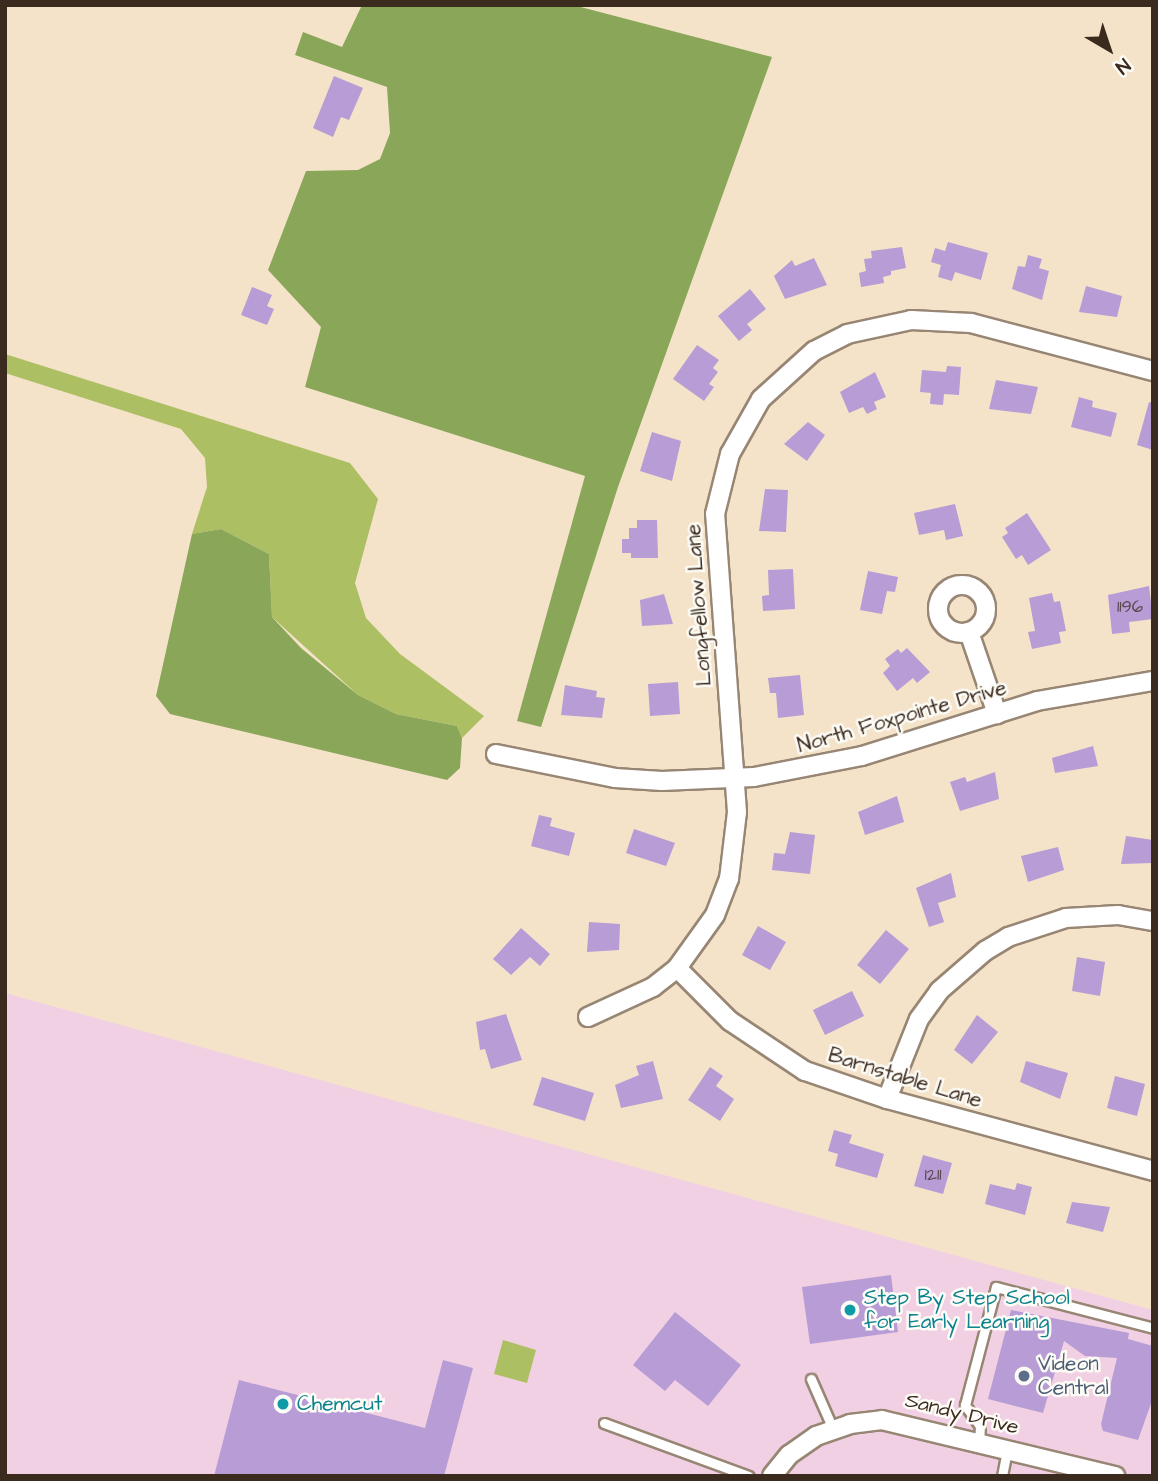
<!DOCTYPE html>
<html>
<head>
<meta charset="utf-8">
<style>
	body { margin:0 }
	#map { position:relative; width:1158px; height:1481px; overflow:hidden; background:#f4e3c9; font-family:"Architects Daughter",sans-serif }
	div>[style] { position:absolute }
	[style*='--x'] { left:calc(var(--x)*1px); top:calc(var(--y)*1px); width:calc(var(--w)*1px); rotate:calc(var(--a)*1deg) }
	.built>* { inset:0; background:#f1d0e3 }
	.green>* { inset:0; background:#adbf63 }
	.forest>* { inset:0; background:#8aa659 }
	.building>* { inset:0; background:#b79cd5 }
	.roads { filter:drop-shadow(2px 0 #988674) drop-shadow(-2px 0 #988674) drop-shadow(0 2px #988674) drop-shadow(0 -2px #988674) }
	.service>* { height:9px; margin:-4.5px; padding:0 4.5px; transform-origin:4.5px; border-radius:4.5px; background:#fff }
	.minor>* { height:18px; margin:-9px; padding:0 9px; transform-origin:9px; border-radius:9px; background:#fff }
	.minor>.ring { margin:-9px; padding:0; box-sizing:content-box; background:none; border:18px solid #fff; border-radius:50% }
	.dots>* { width:19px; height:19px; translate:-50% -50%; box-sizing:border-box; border:4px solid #fdfcf7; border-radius:50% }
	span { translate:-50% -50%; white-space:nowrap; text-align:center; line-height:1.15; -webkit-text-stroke:5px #fdfcf7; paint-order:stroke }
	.number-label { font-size:18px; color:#5a464c }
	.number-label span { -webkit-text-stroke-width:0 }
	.street-label { font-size:21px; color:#3b2a1e }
	.culture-label { font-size:21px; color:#0d838f }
	.left { translate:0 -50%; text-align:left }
	.service-label { font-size:21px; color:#4e5e75 }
	.frame { position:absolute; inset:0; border:7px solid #3b2a1e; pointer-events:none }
	.north { position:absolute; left:1074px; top:14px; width:70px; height:70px; -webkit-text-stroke:5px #fdfcf7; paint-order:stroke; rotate:141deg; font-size:19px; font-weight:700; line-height:28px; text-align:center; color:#3b2a1e }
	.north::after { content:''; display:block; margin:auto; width:24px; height:32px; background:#3b2a1e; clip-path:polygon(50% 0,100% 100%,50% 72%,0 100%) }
</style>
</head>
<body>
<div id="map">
	<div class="built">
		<i style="clip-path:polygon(5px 993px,1153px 1310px,1153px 1476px,5px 1476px)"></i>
	</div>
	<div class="green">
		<i style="clip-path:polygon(5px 354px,350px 463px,378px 499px,355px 583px,366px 618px,400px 654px,484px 716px,462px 738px,457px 726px,396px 714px,358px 695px,272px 617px,269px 554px,221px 529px,192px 534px,207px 487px,205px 458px,181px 429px,5px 373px)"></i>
		<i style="clip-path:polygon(503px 1340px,536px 1350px,527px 1383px,494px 1374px)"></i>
	</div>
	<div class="forest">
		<i style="clip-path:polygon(362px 5px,573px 5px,772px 57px,618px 487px,541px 727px,517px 721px,585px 476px,305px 387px,321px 327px,268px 270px,306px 171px,358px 170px,380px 159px,390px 133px,387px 87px,295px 55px,303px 32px,342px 47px)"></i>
		<i style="clip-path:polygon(221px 529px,269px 554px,272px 617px,301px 648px,358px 695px,396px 714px,457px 726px,462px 738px,460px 768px,447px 780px,170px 714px,156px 696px,192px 534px)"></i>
	</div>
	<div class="building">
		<i style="clip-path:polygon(334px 76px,363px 88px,349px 120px,341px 117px,333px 137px,313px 128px)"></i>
		<i style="clip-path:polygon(948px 242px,988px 253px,981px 280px,955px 272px,952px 281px,938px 277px,941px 265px,931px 262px,935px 248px,945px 251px)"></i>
		<i style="clip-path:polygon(902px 247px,906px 268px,891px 271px,891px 275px,883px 277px,884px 283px,861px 287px,859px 273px,866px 271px,864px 259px,872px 258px,871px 251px)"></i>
		<i style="clip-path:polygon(1028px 255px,1042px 259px,1039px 268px,1049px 271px,1042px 300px,1012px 289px,1018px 266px,1025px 267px)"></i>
		<i style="clip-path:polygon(814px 258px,827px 285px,785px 299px,774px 276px,792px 260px,795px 266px)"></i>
		<i style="clip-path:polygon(1086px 286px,1122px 296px,1117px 317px,1079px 312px)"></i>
		<i style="clip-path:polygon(252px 287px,272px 295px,267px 306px,274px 309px,267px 325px,241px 315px)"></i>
		<i style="clip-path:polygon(750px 289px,766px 309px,747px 324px,752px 330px,739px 341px,718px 316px)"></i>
		<i style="clip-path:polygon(697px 345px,719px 360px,713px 368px,718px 372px,709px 384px,714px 387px,704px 401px,673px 379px)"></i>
		<i style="clip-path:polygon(947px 366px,961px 367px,959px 395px,944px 394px,943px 405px,930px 404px,931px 393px,920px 392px,922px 370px,946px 372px)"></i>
		<i style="clip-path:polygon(875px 372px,886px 397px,874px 402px,877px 409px,867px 414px,863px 407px,849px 413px,840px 392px)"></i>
		<i style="clip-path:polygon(996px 380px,1038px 387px,1031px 414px,989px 409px)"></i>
		<i style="clip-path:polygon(1079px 397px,1093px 401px,1092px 407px,1117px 413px,1111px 437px,1071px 427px)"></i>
		<i style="clip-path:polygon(1149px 402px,1153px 403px,1153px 450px,1137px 445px)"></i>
		<i style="clip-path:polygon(808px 422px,825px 435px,807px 461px,784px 444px)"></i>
		<i style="clip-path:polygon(652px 432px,681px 441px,672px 481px,640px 471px)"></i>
		<i style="clip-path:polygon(765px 489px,788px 490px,786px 532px,759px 531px)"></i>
		<i style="clip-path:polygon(955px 504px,963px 536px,946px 540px,944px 530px,919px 535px,914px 513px)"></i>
		<i style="clip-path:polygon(1027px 513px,1051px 550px,1028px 565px,1022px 555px,1016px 559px,1002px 537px,1008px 533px,1005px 528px)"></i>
		<i style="clip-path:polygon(637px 520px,657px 520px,658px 558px,631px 558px,631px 553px,622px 553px,622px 539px,629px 539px,629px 528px,637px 528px)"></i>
		<i style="clip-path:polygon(793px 569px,795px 609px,763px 611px,762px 596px,769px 595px,768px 570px)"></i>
		<i style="clip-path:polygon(868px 571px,898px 577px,895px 592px,887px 591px,882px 614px,860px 610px)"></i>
		<i style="clip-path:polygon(1149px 586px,1153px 619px,1129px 622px,1130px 632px,1112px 634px,1108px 595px)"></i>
		<i style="clip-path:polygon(1052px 593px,1054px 602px,1060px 601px,1066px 631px,1059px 632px,1061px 643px,1032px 649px,1028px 632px,1035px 631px,1029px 598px)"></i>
		<i style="clip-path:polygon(664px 594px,673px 624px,642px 626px,640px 600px)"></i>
		<i style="clip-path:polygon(907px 648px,930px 672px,917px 683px,913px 678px,897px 691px,883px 673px,890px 666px,885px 659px,898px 649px,901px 653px)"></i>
		<i style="clip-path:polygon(800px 675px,804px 715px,778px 718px,776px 693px,770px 693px,768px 678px)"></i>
		<i style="clip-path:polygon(678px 682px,680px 714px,650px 716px,648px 684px)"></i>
		<i style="clip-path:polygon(565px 685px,597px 691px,596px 697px,605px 698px,602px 718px,561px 715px)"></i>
		<i style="clip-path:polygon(1093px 746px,1098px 766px,1055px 773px,1052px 758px)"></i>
		<i style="clip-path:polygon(995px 772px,999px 799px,960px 811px,950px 782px,965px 777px,967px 782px)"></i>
		<i style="clip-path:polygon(897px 796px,904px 822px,865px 835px,858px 812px)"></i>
		<i style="clip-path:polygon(539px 815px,552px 818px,550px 826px,575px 833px,569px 856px,531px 846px)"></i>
		<i style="clip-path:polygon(634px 829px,675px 843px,666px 866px,626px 853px)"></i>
		<i style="clip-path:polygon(790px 832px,815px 835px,810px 874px,772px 870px,774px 853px,785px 854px)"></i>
		<i style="clip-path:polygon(1126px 836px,1153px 840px,1153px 863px,1121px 864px)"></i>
		<i style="clip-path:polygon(1058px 847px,1064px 870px,1028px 882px,1021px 856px)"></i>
		<i style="clip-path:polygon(951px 873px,956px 897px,938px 903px,944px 922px,929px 927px,916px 888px)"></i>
		<i style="clip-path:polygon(589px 922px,620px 924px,619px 950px,587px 952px)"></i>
		<i style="clip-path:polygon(758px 926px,786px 942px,770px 970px,742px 955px)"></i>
		<i style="clip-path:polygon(521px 928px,550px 954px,540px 966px,530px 957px,511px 975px,493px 959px)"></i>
		<i style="clip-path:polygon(886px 930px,909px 949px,880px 984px,857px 965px)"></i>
		<i style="clip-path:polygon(1077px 957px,1105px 962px,1100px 996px,1072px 991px)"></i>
		<i style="clip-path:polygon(852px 991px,864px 1016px,825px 1035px,813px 1010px)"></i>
		<i style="clip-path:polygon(506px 1014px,522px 1060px,491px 1069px,485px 1049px,480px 1050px,476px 1022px)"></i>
		<i style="clip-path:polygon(977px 1015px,998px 1032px,972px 1064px,954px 1050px)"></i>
		<i style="clip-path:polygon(653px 1061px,663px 1099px,621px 1108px,615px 1085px,639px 1075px,636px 1066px)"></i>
		<i style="clip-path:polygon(1026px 1061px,1068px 1073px,1060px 1099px,1020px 1082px)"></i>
		<i style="clip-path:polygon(710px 1067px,723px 1076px,716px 1086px,734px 1099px,720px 1121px,688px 1100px)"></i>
		<i style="clip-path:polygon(1115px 1076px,1145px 1084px,1137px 1116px,1107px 1108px)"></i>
		<i style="clip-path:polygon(542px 1077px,594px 1093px,585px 1121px,533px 1105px)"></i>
		<i style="clip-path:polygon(834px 1130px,852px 1135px,849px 1143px,884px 1154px,877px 1178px,835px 1166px,838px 1154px,828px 1151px)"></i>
		<i style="clip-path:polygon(923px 1155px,952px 1163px,943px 1194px,914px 1186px)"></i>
		<i style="clip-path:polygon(1017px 1183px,1032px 1187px,1025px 1215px,985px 1204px,990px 1184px,1015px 1190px)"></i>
		<i style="clip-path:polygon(1072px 1202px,1110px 1207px,1103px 1232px,1066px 1223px)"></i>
		<i style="clip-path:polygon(891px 1275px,898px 1332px,810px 1344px,802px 1287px)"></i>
		<i style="clip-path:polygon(1011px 1310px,1129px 1333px,1128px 1339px,1153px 1346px,1153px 1398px,1138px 1440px,1103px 1431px,1101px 1424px,1117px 1358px,1085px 1356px,1064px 1341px,1043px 1413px,988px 1399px)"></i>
		<i style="clip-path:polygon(675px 1312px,741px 1365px,708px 1406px,675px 1380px,665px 1391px,633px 1365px)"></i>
		<i style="clip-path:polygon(443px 1360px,473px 1368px,444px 1476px,214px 1476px,239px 1380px,425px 1428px)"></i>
	</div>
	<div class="roads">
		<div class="service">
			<i style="--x:811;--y:1379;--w:55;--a:66.3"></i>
			<i style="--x:604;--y:1423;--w:154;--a:20.1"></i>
			<i style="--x:979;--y:1441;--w:15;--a:-86"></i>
			<i style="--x:980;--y:1426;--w:26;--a:-126"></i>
			<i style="--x:965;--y:1405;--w:122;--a:-75.3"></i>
			<i style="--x:996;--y:1287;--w:162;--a:14.6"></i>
			<i style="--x:1002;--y:1476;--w:26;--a:-79"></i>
		</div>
		<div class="minor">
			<i class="ring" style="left:938px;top:585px;width:30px;height:30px"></i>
			<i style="--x:969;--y:632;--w:87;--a:71.1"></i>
			<i style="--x:496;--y:754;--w:121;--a:11.4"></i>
			<i style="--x:615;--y:778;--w:47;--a:3.7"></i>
			<i style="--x:662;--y:781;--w:92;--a:-2.5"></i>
			<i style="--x:754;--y:777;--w:110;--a:-11"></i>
			<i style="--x:862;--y:756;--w:183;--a:-17.4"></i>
			<i style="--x:1037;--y:701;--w:118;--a:-9.8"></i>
			<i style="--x:677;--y:968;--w:75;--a:45"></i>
			<i style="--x:730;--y:1021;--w:90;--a:33.7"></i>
			<i style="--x:805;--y:1071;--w:87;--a:18.9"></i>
			<i style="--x:887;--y:1099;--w:276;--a:15.1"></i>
			<i style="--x:588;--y:1017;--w:72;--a:-24.8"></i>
			<i style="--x:653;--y:987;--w:31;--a:-38"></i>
			<i style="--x:677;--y:968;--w:65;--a:-54.4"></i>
			<i style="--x:715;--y:915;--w:39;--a:-69"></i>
			<i style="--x:729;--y:879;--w:67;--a:-83.2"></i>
			<i style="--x:737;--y:812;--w:299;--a:-94.2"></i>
			<i style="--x:715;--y:514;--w:62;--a:-76"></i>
			<i style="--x:730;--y:454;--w:63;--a:-60.6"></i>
			<i style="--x:761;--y:399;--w:72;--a:-42.2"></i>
			<i style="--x:814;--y:351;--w:37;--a:-27"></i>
			<i style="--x:847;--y:334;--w:66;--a:-12.3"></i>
			<i style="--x:911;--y:320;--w:60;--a:2.9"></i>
			<i style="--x:971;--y:323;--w:188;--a:14.8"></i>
			<i style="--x:887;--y:1099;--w:86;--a:-68.2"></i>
			<i style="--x:919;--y:1019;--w:34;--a:-54"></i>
			<i style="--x:939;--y:991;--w:61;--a:-41"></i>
			<i style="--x:985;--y:951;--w:27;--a:-31"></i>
			<i style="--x:1008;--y:937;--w:61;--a:-18.1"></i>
			<i style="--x:1066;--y:918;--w:52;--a:-3.3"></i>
			<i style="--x:1118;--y:915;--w:36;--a:10"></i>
			<i style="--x:772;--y:1476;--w:27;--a:-51"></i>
			<i style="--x:789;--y:1455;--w:33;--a:-35"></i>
			<i style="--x:816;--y:1436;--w:36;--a:-19"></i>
			<i style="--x:850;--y:1424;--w:32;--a:-7"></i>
			<i style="--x:882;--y:1420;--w:240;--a:13.5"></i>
		</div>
	</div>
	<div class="dots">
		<i style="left:850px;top:1310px;background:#0f9aa8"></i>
		<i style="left:1024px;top:1376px;background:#5c6f8a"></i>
		<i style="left:283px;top:1404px;background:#0f9aa8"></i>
	</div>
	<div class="number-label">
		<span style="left:1130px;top:607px">1196</span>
		<span style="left:933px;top:1175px">1211</span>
	</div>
	<div class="street-label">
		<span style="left:699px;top:605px;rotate:-94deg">Longfellow Lane</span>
		<span style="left:902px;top:717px;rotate:-16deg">North Foxpointe Drive</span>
		<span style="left:905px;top:1078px;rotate:17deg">Barnstable Lane</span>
		<span style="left:962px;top:1414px;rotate:14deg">Sandy Drive</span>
	</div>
	<div class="culture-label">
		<span class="left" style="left:864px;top:1310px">Step By Step School<br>for Early Learning</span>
		<span class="left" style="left:297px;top:1404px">Chemcut</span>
	</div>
	<div class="service-label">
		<span class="left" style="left:1038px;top:1376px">Videon<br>Central</span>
	</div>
	<div class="frame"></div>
	<div class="north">N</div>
</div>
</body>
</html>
